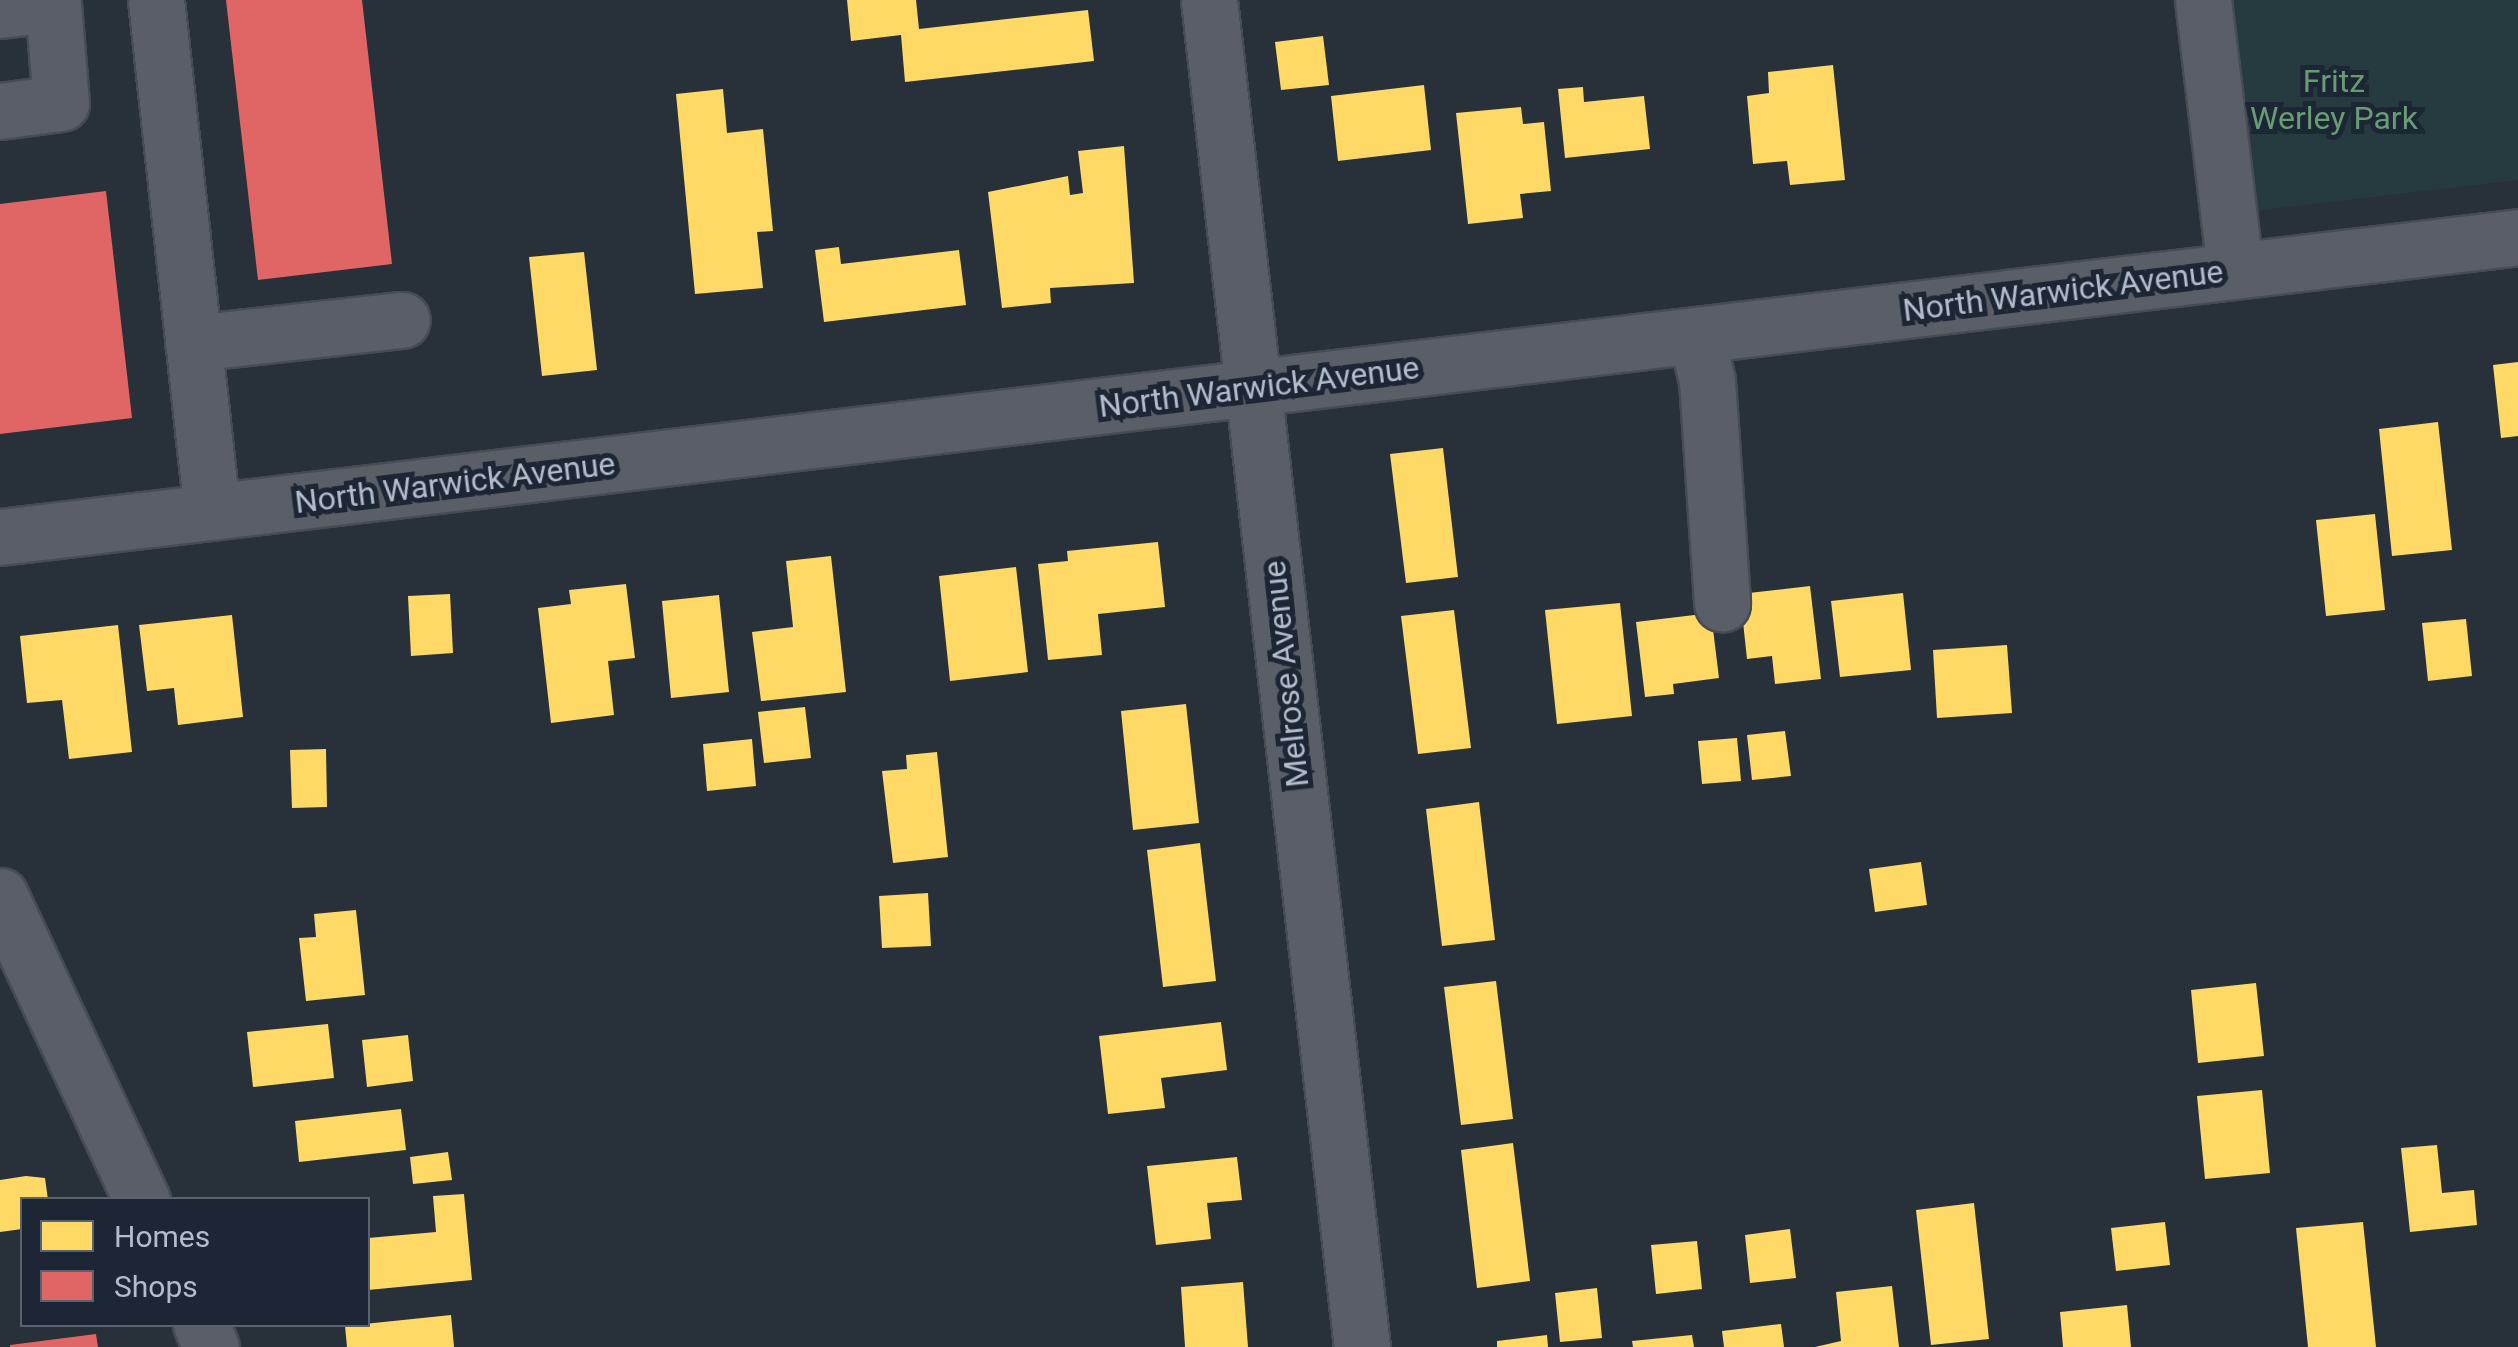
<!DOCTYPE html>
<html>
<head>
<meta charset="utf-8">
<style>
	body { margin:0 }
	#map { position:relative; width:2518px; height:1347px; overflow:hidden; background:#283039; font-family:Roboto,sans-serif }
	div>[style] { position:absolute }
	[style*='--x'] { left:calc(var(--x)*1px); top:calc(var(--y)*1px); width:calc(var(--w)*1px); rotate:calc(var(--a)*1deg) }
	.green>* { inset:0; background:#253b3f }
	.homes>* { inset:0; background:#ffd966 }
	.shops>* { inset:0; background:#e06666 }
	.roads { filter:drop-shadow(2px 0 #474c53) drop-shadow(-2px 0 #474c53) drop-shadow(0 2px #474c53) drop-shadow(0 -2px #474c53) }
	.minor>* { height:55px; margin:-27.5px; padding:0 27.5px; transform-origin:27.5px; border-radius:27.5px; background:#5a5e66 }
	span { translate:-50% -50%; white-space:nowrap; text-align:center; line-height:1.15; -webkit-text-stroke:10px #1c2634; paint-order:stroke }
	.park-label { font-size:32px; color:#689c73 }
	.street-label { font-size:32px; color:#b3bcca }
	.legend { position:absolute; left:20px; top:1197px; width:350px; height:130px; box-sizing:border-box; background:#1c2634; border:2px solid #586270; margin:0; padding:12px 18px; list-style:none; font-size:30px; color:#b3bcca }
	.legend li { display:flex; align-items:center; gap:20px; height:50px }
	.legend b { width:50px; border:2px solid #586270 }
</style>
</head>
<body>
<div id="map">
	<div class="green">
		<i style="clip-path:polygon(2221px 0,2518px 0,2518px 180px,2246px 212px)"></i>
	</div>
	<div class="homes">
		<i style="clip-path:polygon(847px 0,916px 0,919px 29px,1088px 10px,1094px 61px,905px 82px,901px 35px,851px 41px)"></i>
		<i style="clip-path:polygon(1323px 36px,1329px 85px,1281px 90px,1275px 42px)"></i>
		<i style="clip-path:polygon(1833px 65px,1845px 180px,1790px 185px,1787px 161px,1753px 164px,1747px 96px,1769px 93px,1768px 72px)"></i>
		<i style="clip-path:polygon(1424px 85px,1431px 150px,1338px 161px,1331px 96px)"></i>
		<i style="clip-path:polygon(1583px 87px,1584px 102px,1644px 96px,1650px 149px,1565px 158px,1558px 89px)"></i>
		<i style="clip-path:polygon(723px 89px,727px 133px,763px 129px,773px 231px,757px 232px,763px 288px,695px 294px,676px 94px)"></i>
		<i style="clip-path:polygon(1521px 107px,1523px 124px,1544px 122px,1551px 191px,1520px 194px,1523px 218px,1468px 224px,1456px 113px)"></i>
		<i style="clip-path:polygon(1124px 146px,1134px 283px,1050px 288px,1051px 303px,1002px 308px,988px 192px,1068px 176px,1070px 195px,1083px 193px,1078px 151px)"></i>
		<i style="clip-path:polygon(839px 247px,841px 264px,959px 250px,966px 305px,824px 322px,815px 250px)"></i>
		<i style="clip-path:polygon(584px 252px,597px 370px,542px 376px,529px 257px)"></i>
		<i style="clip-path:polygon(2518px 362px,2518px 436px,2501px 438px,2493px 365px)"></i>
		<i style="clip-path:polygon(2438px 422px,2452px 550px,2392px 556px,2379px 429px)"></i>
		<i style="clip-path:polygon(1443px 448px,1458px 577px,1406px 583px,1390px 454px)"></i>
		<i style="clip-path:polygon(2375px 514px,2385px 610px,2326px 616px,2316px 520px)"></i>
		<i style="clip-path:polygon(1158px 542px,1165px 607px,1098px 614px,1102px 655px,1048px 660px,1038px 564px,1068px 561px,1067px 551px)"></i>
		<i style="clip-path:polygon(831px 556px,846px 692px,761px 701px,752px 632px,793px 627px,786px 561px)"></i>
		<i style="clip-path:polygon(1016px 567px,1028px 672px,950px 681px,939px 576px)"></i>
		<i style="clip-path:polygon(626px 584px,635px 658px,608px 661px,614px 715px,551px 723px,538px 608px,571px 604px,569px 590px)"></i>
		<i style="clip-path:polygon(1810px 586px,1821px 679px,1775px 684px,1772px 656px,1747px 659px,1740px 594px)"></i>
		<i style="clip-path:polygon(1903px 593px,1911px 670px,1840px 677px,1831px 601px)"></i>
		<i style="clip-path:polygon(450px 594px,453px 653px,411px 656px,408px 596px)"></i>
		<i style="clip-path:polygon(719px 595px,729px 692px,671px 698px,662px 601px)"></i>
		<i style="clip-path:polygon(1620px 603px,1632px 716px,1557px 724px,1545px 610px)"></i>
		<i style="clip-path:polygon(1454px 610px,1471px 748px,1418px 754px,1401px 616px)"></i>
		<i style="clip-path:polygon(1711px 613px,1719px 678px,1673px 684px,1674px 694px,1645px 697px,1636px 622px)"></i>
		<i style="clip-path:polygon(232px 615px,243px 717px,178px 725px,174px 688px,147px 691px,139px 625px)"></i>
		<i style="clip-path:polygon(2466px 619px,2472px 676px,2428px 681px,2422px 623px)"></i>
		<i style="clip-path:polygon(118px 625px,132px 752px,69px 759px,62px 700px,27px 703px,20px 636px)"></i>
		<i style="clip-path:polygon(2007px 645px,2012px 713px,1937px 718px,1933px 650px)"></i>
		<i style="clip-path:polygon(1186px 704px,1199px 823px,1133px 830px,1121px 711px)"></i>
		<i style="clip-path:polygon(805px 707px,811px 758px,764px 763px,758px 712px)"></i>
		<i style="clip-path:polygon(1785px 731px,1791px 776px,1752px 780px,1747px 735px)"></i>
		<i style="clip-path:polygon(1737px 738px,1741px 781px,1702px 784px,1698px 741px)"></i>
		<i style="clip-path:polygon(752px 739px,756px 786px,707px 791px,703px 744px)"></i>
		<i style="clip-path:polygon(326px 749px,327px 807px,292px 808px,290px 750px)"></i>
		<i style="clip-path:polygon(937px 752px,948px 857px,893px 863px,882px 771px,907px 769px,906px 755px)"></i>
		<i style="clip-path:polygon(1479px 802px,1495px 940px,1442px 946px,1426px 809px)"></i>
		<i style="clip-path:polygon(1200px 843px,1216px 981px,1163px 987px,1147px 850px)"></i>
		<i style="clip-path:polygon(1921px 862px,1927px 905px,1875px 912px,1869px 869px)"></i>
		<i style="clip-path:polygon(928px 893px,931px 946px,882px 948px,879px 896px)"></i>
		<i style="clip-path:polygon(356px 910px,365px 995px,306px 1001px,299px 938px,316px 937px,314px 914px)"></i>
		<i style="clip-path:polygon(1496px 981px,1513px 1119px,1461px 1125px,1444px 987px)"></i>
		<i style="clip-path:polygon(2256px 983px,2264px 1056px,2198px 1063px,2191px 990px)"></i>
		<i style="clip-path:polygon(1221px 1022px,1227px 1070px,1161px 1078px,1165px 1108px,1108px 1114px,1099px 1036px)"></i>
		<i style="clip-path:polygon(328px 1024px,334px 1078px,253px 1087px,247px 1032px)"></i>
		<i style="clip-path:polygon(408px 1035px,413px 1081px,367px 1087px,362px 1040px)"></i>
		<i style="clip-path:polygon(2262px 1090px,2270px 1173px,2205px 1179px,2197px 1096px)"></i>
		<i style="clip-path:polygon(401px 1109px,406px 1150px,299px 1162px,295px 1121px)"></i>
		<i style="clip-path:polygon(1513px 1143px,1530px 1281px,1477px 1288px,1461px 1150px)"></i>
		<i style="clip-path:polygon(2437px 1145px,2442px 1193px,2474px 1190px,2477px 1225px,2410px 1232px,2401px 1148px)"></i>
		<i style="clip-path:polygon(448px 1152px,452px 1180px,413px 1184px,410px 1157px)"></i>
		<i style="clip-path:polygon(1237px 1157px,1242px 1200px,1207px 1203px,1211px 1239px,1156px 1245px,1147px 1166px)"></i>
		<i style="clip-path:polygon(26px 1176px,45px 1178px,48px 1200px,22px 1200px,22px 1229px,0 1232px,0 1180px)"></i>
		<i style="clip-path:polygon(464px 1194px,472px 1280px,368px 1290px,368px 1238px,436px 1232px,433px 1196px)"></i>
		<i style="clip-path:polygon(1974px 1203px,1989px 1339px,1931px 1345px,1916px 1210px)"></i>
		<i style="clip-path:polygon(2165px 1222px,2170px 1265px,2116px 1271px,2111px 1228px)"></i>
		<i style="clip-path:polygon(2363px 1222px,2376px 1347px,2308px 1347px,2296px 1228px)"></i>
		<i style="clip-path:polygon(1790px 1229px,1796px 1278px,1750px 1283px,1745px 1235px)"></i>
		<i style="clip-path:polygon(1697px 1241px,1702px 1289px,1656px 1294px,1651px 1245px)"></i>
		<i style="clip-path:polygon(1243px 1282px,1248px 1347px,1185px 1347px,1181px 1287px)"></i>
		<i style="clip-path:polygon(1892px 1286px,1899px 1347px,1815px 1347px,1841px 1341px,1836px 1292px)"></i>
		<i style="clip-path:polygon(1597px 1288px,1602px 1338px,1560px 1342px,1555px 1293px)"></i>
		<i style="clip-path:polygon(2127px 1305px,2131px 1347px,2063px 1347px,2060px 1312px)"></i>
		<i style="clip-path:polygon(451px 1315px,454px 1347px,347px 1347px,345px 1326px)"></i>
		<i style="clip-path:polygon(1781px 1324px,1784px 1347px,1724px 1347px,1722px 1331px)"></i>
		<i style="clip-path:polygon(1547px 1335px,1548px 1347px,1497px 1347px,1497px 1341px)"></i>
		<i style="clip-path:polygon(1692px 1335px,1694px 1347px,1633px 1347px,1632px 1341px)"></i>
	</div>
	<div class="shops">
		<i style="clip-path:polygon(226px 0,362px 0,392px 264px,258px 280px)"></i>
		<i style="clip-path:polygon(106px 191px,132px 418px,0 434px,0 204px)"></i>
		<i style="clip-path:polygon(96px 1334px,98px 1347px,10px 1347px,10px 1345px)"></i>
	</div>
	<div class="roads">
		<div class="minor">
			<i style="--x:156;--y:0;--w:515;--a:83.76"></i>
			<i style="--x:1209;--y:0;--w:1356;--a:83.52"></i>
			<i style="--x:2203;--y:0;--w:272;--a:83.2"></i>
			<i style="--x:0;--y:10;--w:53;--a:-6.5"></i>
			<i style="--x:53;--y:4;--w:99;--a:85.4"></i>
			<i style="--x:61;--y:103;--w:62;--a:172.5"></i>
			<i style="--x:1696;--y:335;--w:47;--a:76.6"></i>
			<i style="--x:1707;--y:381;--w:223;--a:86.1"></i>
			<i style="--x:193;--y:343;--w:210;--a:-6.3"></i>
			<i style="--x:0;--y:537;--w:2536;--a:-6.79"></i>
			<i style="--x:0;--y:896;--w:336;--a:65"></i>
			<i style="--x:201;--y:1324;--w:25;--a:67"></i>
		</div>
	</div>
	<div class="park-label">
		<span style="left:2334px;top:100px">Fritz<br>Werley Park</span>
	</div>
	<div class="street-label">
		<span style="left:2063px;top:291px;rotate:-7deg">North Warwick Avenue</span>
		<span style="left:1259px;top:387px;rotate:-7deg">North Warwick Avenue</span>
		<span style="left:455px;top:483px;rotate:-7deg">North Warwick Avenue</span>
		<span style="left:1286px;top:674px;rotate:-96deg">Melrose Avenue</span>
	</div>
	<ul class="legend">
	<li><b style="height:28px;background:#ffd966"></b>Homes</li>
	<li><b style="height:28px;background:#e06666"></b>Shops</li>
	</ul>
</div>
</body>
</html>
